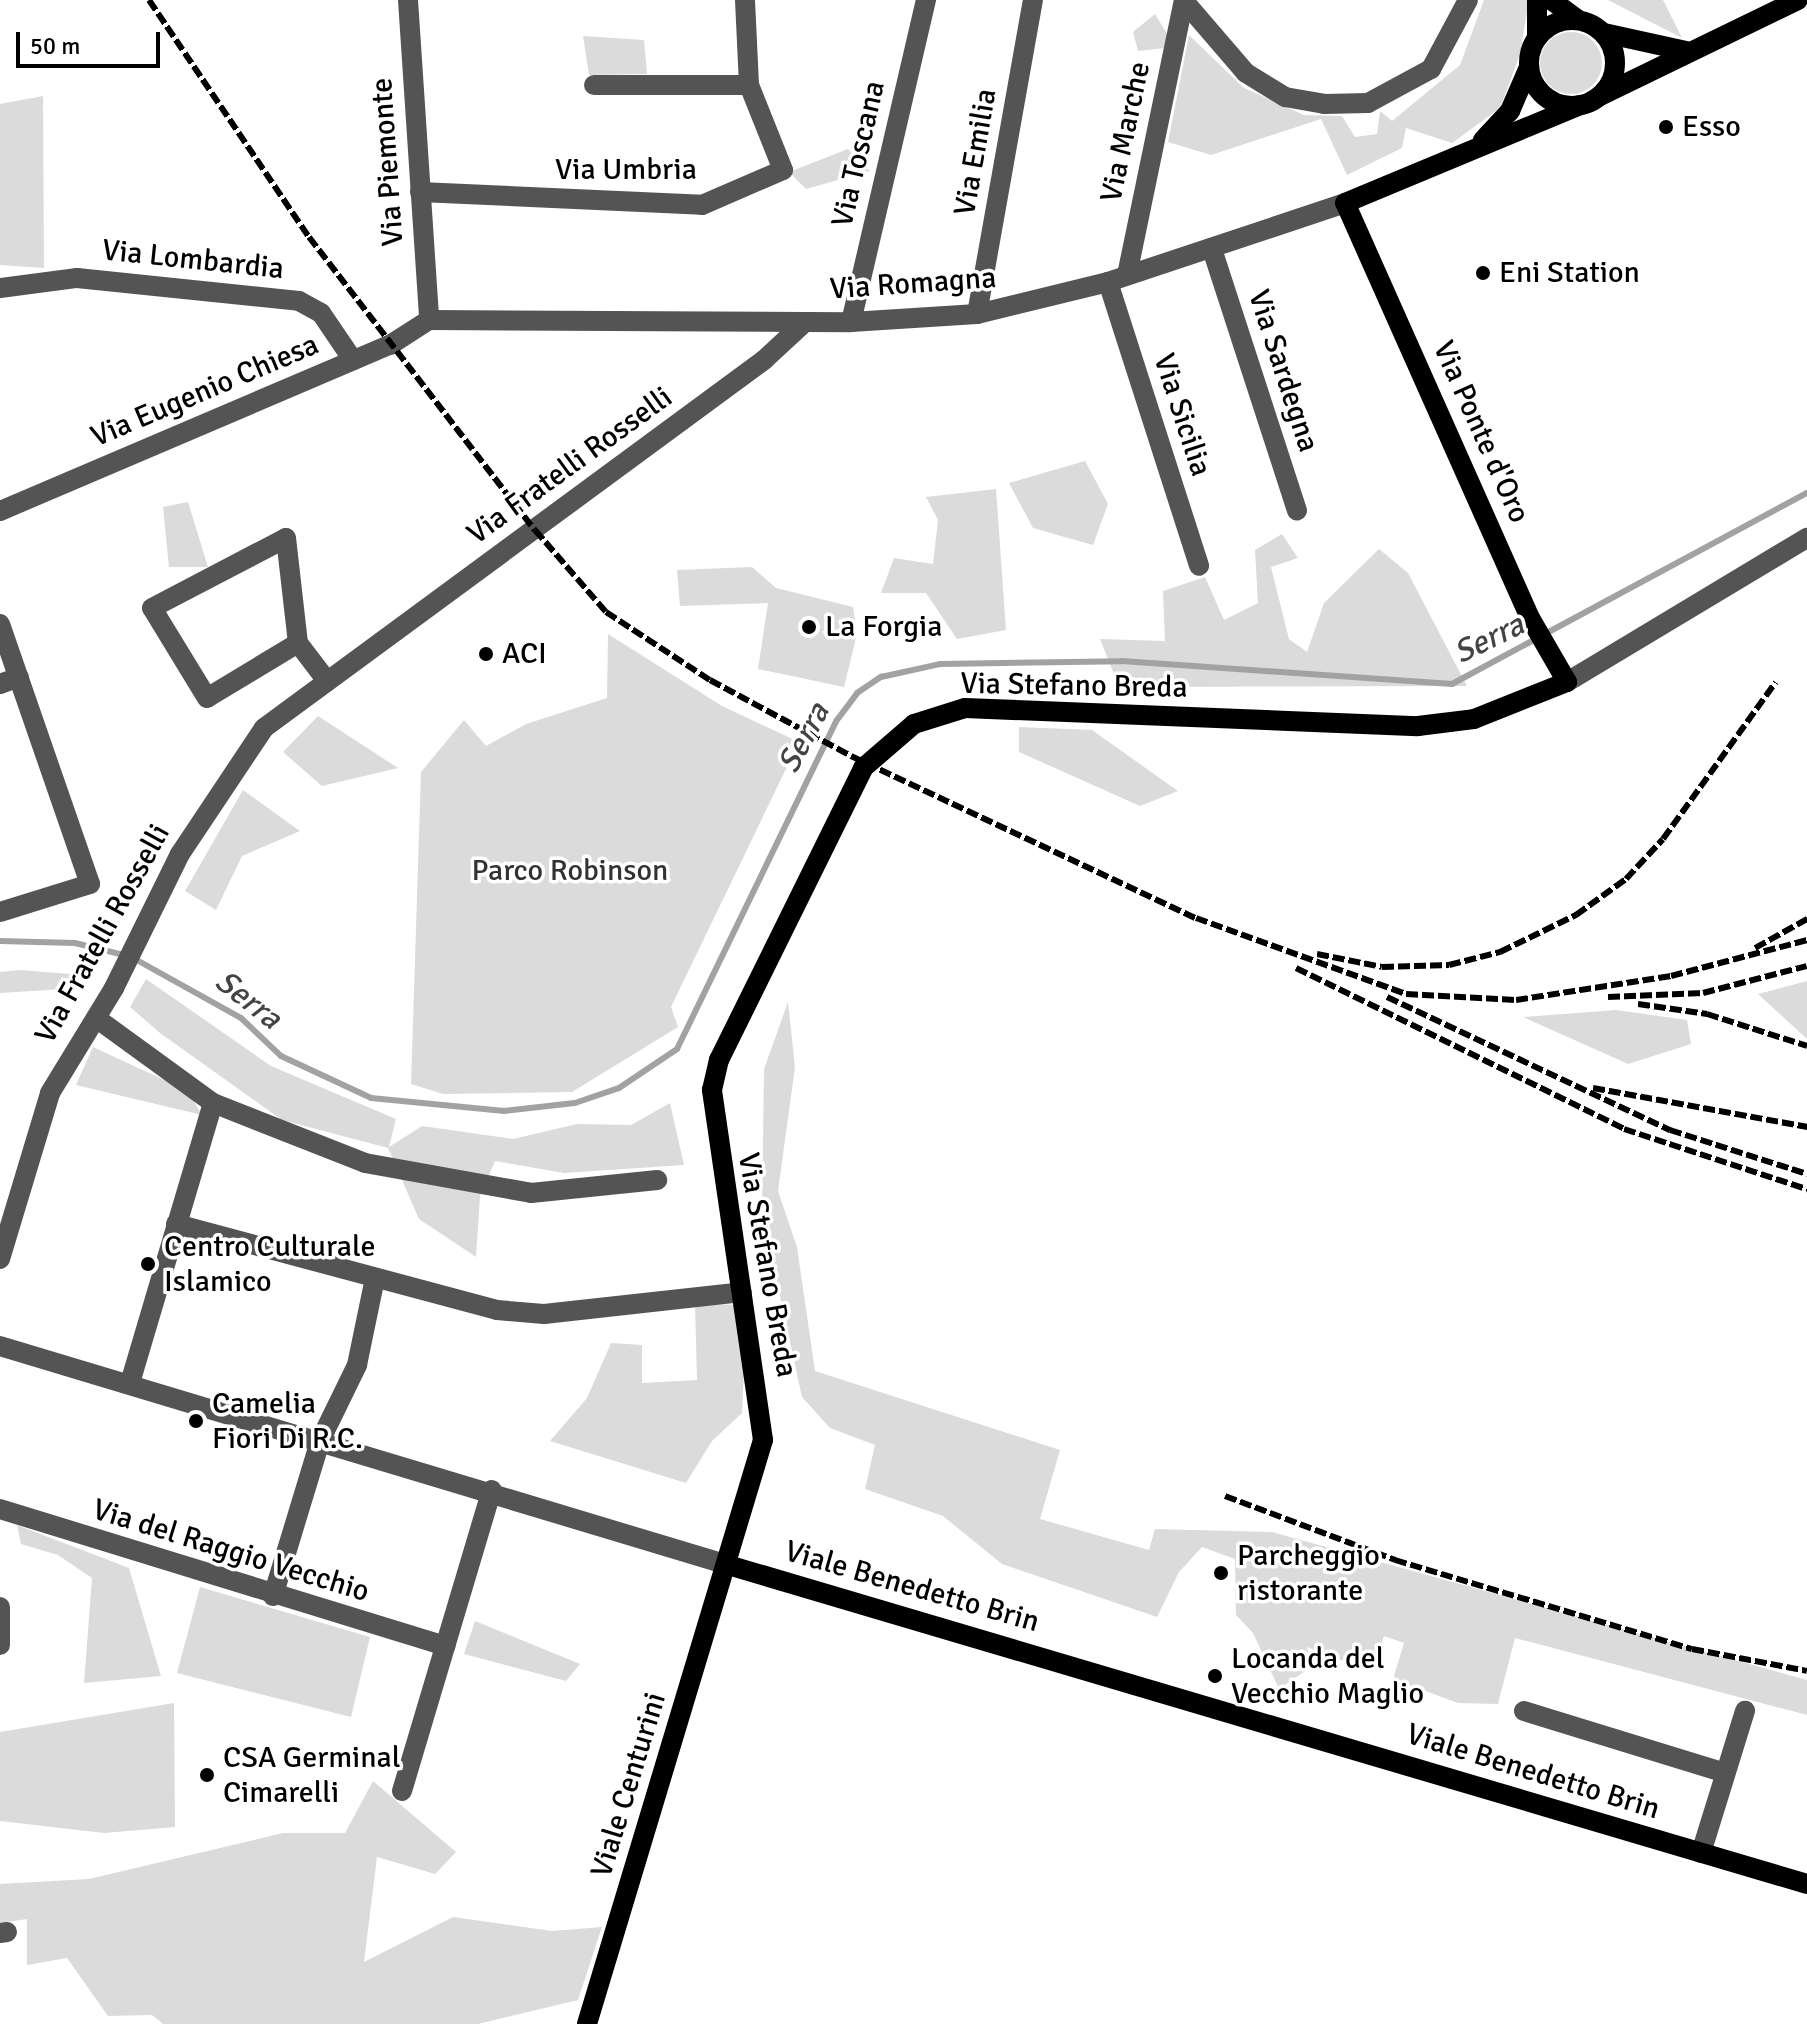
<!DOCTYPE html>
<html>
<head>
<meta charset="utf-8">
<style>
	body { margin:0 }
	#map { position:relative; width:1807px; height:2024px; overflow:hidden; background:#fff; font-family:Signika,sans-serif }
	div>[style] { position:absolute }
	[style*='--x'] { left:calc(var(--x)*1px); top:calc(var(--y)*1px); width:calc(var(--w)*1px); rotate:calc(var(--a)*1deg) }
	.green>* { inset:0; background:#dbdbdb }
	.round { border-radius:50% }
	.stream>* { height:6px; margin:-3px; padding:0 3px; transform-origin:3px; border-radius:3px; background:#a2a2a2 }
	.minor>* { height:20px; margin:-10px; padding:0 10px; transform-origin:10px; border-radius:10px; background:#545454 }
	.major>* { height:20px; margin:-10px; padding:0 10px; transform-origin:10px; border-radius:10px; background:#000 }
	.major>.ring { margin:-10px; padding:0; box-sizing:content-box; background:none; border:20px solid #000; border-radius:50% }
	.rail>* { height:6px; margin-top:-3px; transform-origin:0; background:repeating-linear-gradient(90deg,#000 0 12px,transparent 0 16px) }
	.dots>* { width:22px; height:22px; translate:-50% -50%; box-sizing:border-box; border:4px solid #fff; border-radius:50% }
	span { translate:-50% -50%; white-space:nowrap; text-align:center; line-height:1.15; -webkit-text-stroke:7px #fff; paint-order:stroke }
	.poi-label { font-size:30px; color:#000 }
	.left { translate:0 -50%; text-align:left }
	.street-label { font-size:30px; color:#000 }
	.park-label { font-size:30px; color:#323232 }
	.water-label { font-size:32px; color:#434343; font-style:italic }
	.scale { position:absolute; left:16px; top:32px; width:144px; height:36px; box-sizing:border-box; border:4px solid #000; border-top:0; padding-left:10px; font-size:24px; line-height:28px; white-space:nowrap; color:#000; -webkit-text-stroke:6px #fff; paint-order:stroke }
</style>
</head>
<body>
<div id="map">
	<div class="green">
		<i style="clip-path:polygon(1484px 0,1529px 0,1520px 54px,1500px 108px,1452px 143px,1406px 128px,1402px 148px,1347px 175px,1321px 119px,1211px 155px,1168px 142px,1189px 35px,1244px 88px,1304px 115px,1342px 116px,1355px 137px,1377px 134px,1380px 111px,1392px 121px,1460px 65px)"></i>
		<i style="clip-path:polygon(1608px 0,1663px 0,1682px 38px)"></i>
		<i style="clip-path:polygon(1155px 14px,1175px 47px,1138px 51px,1133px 32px)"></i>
		<i class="round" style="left:1540px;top:32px;width:62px;height:62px"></i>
		<i style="clip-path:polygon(583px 36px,644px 40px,647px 74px,589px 75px)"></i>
		<i style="clip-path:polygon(43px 96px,44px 268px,0 265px,0 104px)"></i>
		<i style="clip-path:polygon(848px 149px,870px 171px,806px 189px,789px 172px)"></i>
		<i style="clip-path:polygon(1085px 461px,1108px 504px,1093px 545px,1033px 528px,1009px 483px)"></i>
		<i style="clip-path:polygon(996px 489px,1006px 630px,957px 639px,926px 593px,881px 593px,894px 558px,933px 564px,938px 520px,926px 497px)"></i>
		<i style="clip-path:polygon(188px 502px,208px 567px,169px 567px,163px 507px)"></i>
		<i style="clip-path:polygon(1282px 534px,1298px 558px,1271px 567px,1289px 639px,1307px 652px,1324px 603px,1379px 549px,1408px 573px,1467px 686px,1119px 687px,1100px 639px,1165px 641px,1163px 591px,1205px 577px,1224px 620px,1258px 603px,1255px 550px)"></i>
		<i style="clip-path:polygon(752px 567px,776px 588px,853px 607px,857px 634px,844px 687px,758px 669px,768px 603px,680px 606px,677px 570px)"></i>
		<i style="clip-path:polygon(608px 634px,722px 706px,799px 742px,671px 1007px,678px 1027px,572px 1092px,443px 1094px,411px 1084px,421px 772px,464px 720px,486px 746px,526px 724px,607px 698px)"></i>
		<i style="clip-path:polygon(318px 716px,398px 768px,322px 786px,283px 752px)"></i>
		<i style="clip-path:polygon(1019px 727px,1092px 730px,1178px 791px,1140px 806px,1019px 752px)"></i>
		<i style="clip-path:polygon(243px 790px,300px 831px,242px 856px,216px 910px,185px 891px)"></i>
		<i style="clip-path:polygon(20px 970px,70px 974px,64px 989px,0 993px,0 972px)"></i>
		<i style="clip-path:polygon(146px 979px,271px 1066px,396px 1119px,389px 1147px,422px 1126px,513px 1139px,577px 1124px,631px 1125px,670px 1103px,684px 1165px,564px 1173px,495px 1161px,480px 1196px,476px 1257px,419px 1219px,388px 1148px,282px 1120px,160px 1033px,130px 1007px)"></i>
		<i style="clip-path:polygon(1807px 981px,1807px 1039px,1758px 994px)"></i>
		<i style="clip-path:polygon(788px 1002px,795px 1067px,778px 1191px,797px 1247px,815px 1371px,1060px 1450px,1040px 1519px,1149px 1550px,1155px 1529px,1272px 1532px,1807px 1680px,1807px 1715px,1515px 1638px,1498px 1704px,1458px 1703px,1393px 1679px,1404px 1643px,1384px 1636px,1372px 1672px,1307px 1647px,1311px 1667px,1279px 1689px,1253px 1633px,1236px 1615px,1235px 1559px,1202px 1547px,1179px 1572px,1157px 1617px,1002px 1564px,943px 1516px,865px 1489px,875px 1445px,830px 1428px,802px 1397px,762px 1214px,764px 1069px)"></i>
		<i style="clip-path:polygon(1616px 1010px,1687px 1020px,1691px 1044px,1628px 1064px,1523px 1017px)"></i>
		<i style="clip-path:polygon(93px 1047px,188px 1091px,202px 1115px,76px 1085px)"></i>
		<i style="clip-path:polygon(695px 1304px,747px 1305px,742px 1413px,712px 1441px,686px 1483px,550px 1441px,587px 1398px,611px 1343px,642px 1345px,642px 1383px,697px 1380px)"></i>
		<i style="clip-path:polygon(17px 1525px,129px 1568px,161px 1676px,84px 1683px,92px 1578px,58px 1555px,21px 1544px)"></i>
		<i style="clip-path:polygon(200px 1587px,370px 1637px,351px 1717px,177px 1673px)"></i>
		<i style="clip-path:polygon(475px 1621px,580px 1664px,566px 1681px,464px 1654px)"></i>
		<i style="clip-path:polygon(174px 1703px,175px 1827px,104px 1833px,0 1821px,0 1732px)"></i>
		<i style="clip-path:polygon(373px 1781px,456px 1852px,435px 1874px,377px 1857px,364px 1962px,453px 1917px,552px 1931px,602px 1927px,578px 2000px,478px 2024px,163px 2024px,152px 2015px,108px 2016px,67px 1958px,27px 1965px,27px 1919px,0 1923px,0 1884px,89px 1879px,283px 1833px,345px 1833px)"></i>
	</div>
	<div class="stream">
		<i style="--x:0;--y:941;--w:75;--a:1.5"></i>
		<i style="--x:75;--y:943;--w:50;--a:13.8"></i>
		<i style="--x:135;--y:959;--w:121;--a:29.1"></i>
		<i style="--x:241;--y:1018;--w:55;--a:43.5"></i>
		<i style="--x:281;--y:1056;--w:99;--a:25"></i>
		<i style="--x:371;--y:1098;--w:134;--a:5.6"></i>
		<i style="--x:504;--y:1111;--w:71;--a:-6.4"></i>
		<i style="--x:575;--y:1103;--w:46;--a:-18.8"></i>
		<i style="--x:619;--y:1088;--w:70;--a:-33.9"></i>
		<i style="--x:677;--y:1049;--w:366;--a:-64.1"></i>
		<i style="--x:837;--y:720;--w:34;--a:-53"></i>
		<i style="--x:857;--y:693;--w:29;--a:-34"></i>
		<i style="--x:881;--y:677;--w:60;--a:-12.4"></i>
		<i style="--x:940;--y:664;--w:182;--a:-0.9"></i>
		<i style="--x:1122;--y:661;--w:331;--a:4"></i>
		<i style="--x:1452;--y:684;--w:403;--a:-28.3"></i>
	</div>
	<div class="minor">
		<i style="--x:408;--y:0;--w:321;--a:86.2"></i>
		<i style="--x:1184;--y:1;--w:95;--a:49.3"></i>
		<i style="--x:1246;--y:73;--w:46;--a:31.6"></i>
		<i style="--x:1285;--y:97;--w:40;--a:10"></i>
		<i style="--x:1324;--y:104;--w:44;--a:-1.3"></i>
		<i style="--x:1368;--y:103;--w:72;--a:-28.4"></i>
		<i style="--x:1431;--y:69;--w:78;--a:-61.8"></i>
		<i style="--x:594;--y:85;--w:155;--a:0"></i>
		<i style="--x:420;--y:192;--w:282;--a:2.6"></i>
		<i style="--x:702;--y:205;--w:88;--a:-23.4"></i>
		<i style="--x:783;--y:170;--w:92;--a:-111.8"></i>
		<i style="--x:749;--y:85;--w:85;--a:-92.7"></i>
		<i style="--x:1212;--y:249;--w:275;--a:72"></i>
		<i style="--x:1127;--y:275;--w:281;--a:-78.3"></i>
		<i style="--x:1108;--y:282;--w:298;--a:72.2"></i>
		<i style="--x:0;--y:288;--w:78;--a:-7.4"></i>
		<i style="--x:77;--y:278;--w:223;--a:5.9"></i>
		<i style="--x:299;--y:301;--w:25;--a:29"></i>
		<i style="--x:321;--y:313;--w:57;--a:55.8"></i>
		<i style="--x:977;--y:314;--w:319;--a:-79.9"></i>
		<i style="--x:429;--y:320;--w:422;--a:0.3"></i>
		<i style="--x:851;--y:322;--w:126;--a:-3.6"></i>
		<i style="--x:977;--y:314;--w:135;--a:-13.7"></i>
		<i style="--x:1108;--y:282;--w:250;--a:-18.4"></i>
		<i style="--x:851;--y:322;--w:331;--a:-76.9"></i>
		<i style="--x:0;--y:511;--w:424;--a:-23.1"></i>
		<i style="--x:390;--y:345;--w:46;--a:-32.7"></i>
		<i style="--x:0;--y:624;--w:275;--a:70.9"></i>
		<i style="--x:90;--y:884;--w:94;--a:162.7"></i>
		<i style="--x:298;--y:643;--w:106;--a:148.9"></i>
		<i style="--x:207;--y:698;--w:105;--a:-121.4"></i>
		<i style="--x:152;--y:608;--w:151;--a:-27.6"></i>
		<i style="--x:286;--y:538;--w:106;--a:83.5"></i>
		<i style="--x:298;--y:643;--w:48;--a:52.7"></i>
		<i style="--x:1567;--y:682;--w:280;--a:-31"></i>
		<i style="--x:0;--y:684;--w:20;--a:-20"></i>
		<i style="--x:96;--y:1018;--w:145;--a:36"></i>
		<i style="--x:213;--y:1103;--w:163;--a:21.5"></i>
		<i style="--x:365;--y:1163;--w:169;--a:10.2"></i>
		<i style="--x:531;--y:1193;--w:127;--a:-5.9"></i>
		<i style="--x:176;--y:1224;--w:332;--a:15"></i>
		<i style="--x:497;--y:1310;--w:47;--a:4.9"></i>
		<i style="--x:544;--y:1314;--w:199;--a:-6.3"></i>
		<i style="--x:0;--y:1259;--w:173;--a:-73.2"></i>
		<i style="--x:50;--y:1093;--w:123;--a:-58.6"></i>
		<i style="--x:114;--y:988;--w:149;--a:-63.8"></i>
		<i style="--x:180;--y:854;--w:151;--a:-56.3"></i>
		<i style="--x:264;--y:728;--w:621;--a:-36.35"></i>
		<i style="--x:764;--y:360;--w:56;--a:-42.8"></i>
		<i style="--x:0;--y:1346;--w:760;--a:16.74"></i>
		<i style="--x:130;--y:1383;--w:292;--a:-73.5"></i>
		<i style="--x:0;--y:1509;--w:466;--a:17.1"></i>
		<i style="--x:273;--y:1596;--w:162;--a:-73.1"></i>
		<i style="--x:320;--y:1441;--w:85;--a:-64"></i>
		<i style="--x:357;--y:1365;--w:84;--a:-78.3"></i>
		<i style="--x:0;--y:1607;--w:38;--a:90"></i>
		<i style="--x:1524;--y:1711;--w:210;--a:17.1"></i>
		<i style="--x:402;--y:1791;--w:314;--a:-73.4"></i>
		<i style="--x:1701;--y:1853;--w:149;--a:-72.8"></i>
		<i style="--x:0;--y:1933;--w:7;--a:-8"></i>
	</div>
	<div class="major">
		<i style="--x:1551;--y:0;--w:34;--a:36"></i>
		<i class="ring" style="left:1529px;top:20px;width:66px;height:66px"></i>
		<i style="--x:1604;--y:33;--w:84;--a:12.4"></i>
		<i style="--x:1537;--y:38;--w:38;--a:-90"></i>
		<i style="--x:1600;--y:96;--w:220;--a:-25.9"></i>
		<i style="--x:1483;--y:140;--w:40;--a:-47"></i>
		<i style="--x:1510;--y:111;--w:48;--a:-66.6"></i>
		<i style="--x:728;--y:1565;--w:1125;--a:16.47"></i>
		<i style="--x:587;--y:2024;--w:610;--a:-73.23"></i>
		<i style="--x:763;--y:1440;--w:354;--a:-98.3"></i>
		<i style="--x:712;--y:1090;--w:31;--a:-77"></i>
		<i style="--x:719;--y:1060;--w:326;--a:-63.7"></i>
		<i style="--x:863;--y:768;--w:67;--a:-40.8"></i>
		<i style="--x:914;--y:724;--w:53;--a:-17.4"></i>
		<i style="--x:965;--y:708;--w:453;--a:2.3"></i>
		<i style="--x:1418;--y:726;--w:56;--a:-7.1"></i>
		<i style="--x:1474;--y:719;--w:100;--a:-21.7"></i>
		<i style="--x:1567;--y:682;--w:74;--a:-120"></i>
		<i style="--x:1530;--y:618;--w:454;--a:-114"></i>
		<i style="--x:1345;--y:203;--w:255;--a:-22.6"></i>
	</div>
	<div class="rail">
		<i style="--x:149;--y:0;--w:286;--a:56"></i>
		<i style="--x:309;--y:237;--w:370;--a:52.4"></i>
		<i style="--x:535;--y:530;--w:108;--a:49.1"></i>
		<i style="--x:606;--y:612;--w:124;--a:33.2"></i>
		<i style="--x:710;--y:680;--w:160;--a:28.3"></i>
		<i style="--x:851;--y:756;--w:381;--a:25.2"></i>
		<i style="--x:1196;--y:918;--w:223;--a:19.9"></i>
		<i style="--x:1406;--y:994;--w:110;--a:3.1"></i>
		<i style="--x:1516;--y:1000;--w:157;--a:-8.8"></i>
		<i style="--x:1671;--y:976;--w:141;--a:-14.8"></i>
		<i style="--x:1755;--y:948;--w:60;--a:-29.1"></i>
		<i style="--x:1317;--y:954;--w:66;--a:11.3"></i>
		<i style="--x:1382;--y:967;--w:67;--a:-1.7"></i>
		<i style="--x:1449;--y:965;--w:53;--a:-14.3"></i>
		<i style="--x:1500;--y:952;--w:85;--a:-26"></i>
		<i style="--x:1576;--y:915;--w:62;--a:-35.8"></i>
		<i style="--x:1626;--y:879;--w:54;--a:-47.2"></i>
		<i style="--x:1663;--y:839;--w:193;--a:-54.3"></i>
		<i style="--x:1296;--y:968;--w:365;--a:26.1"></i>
		<i style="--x:1624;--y:1129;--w:193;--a:18.2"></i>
		<i style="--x:1387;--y:997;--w:313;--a:25.2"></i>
		<i style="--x:1670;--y:1130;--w:144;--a:17.8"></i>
		<i style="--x:1608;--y:997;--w:95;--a:-2.4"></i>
		<i style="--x:1703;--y:993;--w:107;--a:-14.6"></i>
		<i style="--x:1638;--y:1004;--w:70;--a:8.2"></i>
		<i style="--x:1707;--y:1014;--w:105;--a:17.7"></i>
		<i style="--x:1593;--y:1088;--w:218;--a:10.3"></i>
		<i style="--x:1225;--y:1496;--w:182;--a:20.6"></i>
		<i style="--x:1395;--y:1560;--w:310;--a:16.7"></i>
		<i style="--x:1692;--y:1649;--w:117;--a:10.8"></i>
	</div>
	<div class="dots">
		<i style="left:1666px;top:127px;background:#000"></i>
		<i style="left:1483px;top:273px;background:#000"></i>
		<i style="left:809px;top:627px;background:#000"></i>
		<i style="left:486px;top:654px;background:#000"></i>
		<i style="left:148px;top:1264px;background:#000"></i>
		<i style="left:196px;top:1421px;background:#000"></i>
		<i style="left:1221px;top:1573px;background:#000"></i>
		<i style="left:1215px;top:1676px;background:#000"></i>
		<i style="left:207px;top:1775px;background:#000"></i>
	</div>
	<div class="poi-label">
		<span class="left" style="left:1682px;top:127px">Esso</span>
		<span class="left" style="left:1499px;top:273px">Eni Station</span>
		<span class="left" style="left:825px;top:627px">La Forgia</span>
		<span class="left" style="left:502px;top:654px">ACI</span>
		<span class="left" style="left:164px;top:1264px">Centro Culturale<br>Islamico</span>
		<span class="left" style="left:212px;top:1421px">Camelia<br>Fiori Di R.C.</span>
		<span class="left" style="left:1237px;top:1573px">Parcheggio<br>ristorante</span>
		<span class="left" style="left:1231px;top:1676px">Locanda del<br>Vecchio Maglio</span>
		<span class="left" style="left:223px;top:1775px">CSA Germinal<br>Cimarelli</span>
	</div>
	<div class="street-label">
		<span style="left:1126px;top:132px;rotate:-78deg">Via Marche</span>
		<span style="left:976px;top:152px;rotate:-80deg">Via Emilia</span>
		<span style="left:859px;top:154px;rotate:-77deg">Via Toscana</span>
		<span style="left:388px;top:162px;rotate:-94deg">Via Piemonte</span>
		<span style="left:626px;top:170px">Via Umbria</span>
		<span style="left:193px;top:260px;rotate:6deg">Via Lombardia</span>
		<span style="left:913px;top:284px;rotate:-4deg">Via Romagna</span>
		<span style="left:1283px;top:371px;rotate:72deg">Via Sardegna</span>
		<span style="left:205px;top:391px;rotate:-23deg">Via Eugenio Chiesa</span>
		<span style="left:1182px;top:415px;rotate:72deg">Via Sicilia</span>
		<span style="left:1481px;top:432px;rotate:66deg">Via Ponte d'Oro</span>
		<span style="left:570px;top:466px;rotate:-36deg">Via Fratelli Rosselli</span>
		<span style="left:1074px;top:686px;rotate:1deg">Via Stefano Breda</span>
		<span style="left:103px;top:934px;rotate:-61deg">Via Fratelli Rosselli</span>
		<span style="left:767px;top:1265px;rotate:80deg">Via Stefano Breda</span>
		<span style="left:231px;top:1551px;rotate:17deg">Via del Raggio Vecchio</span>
		<span style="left:912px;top:1587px;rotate:16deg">Viale Benedetto Brin</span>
		<span style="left:1533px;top:1772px;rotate:17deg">Viale Benedetto Brin</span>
		<span style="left:629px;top:1785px;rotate:-73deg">Viale Centurini</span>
	</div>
	<div class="park-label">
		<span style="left:570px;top:871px">Parco Robinson</span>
	</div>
	<div class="water-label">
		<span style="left:1489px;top:639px;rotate:-26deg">Serra</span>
		<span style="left:804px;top:738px;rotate:-62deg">Serra</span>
		<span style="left:248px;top:1000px;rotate:38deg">Serra</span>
	</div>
	<div class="scale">50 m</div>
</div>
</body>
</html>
